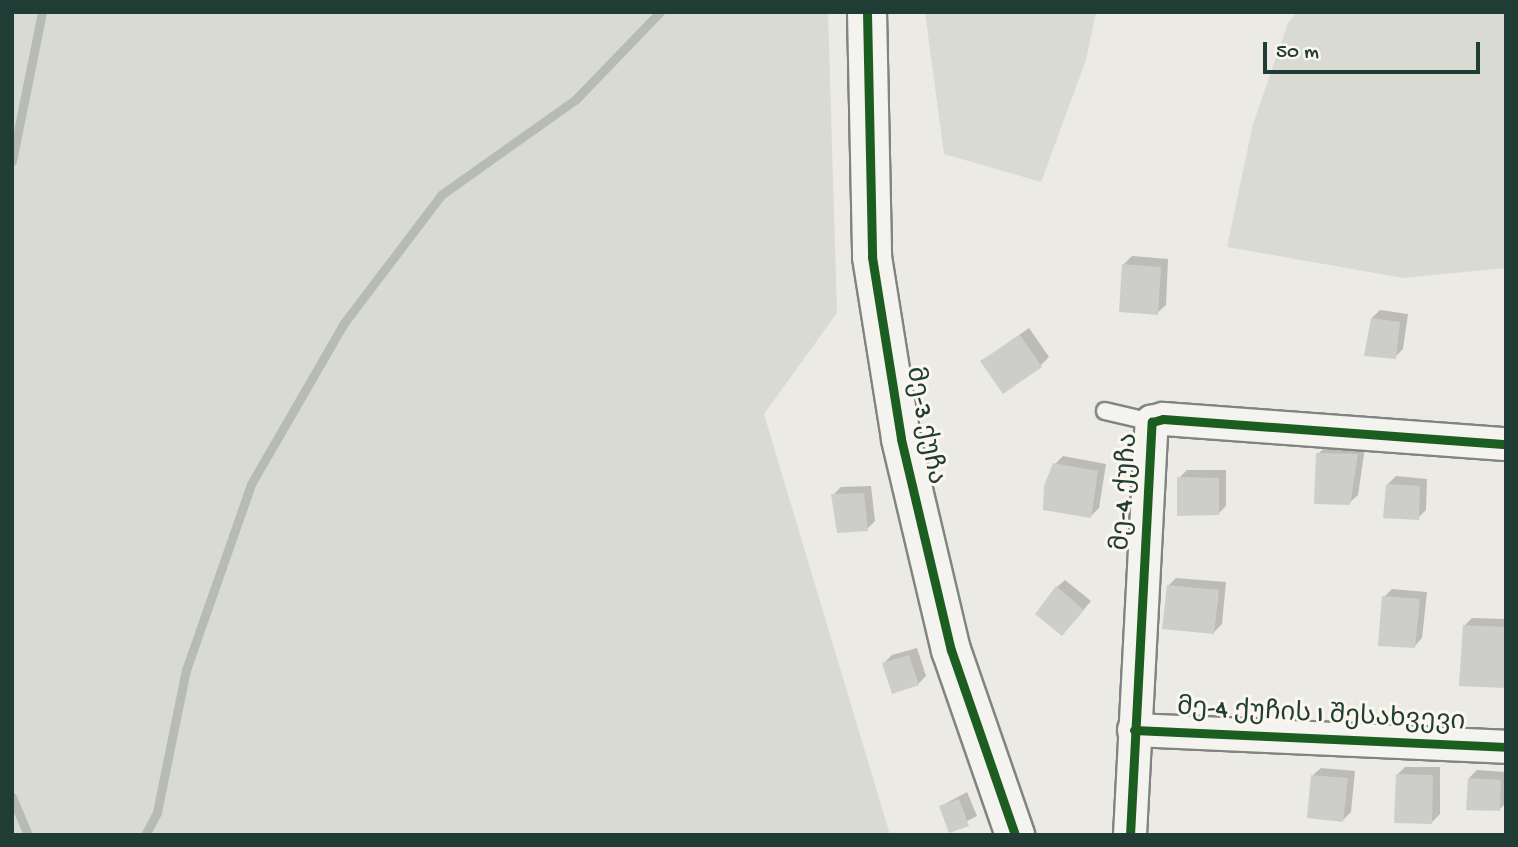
<!DOCTYPE html>
<html>
<head>
<meta charset="utf-8">
<style>
	body { margin:0 }
	#map { position:relative; width:1518px; height:847px; overflow:hidden; background:#ebeae4; font-family:"Gochi Hand","Noto Sans Georgian",sans-serif }
	div>[style] { position:absolute }
	[style*='--x'] { left:calc(var(--x)*1px); top:calc(var(--y)*1px); width:calc(var(--w)*1px); rotate:calc(var(--a)*1deg) }
	.green>* { inset:0; background:#d9dbd2 }
	.shadow>* { inset:0; background:#0003 }
	.stream>* { height:9px; margin:-4.5px; padding:0 4.5px; transform-origin:4.5px; border-radius:4.5px; background:#b6bcb4 }
	.building>* { inset:0; background:#cdceca }
	.roads { filter:drop-shadow(2px 0 #808581) drop-shadow(-2px 0 #808581) drop-shadow(0 2px #808581) drop-shadow(0 -2px #808581) }
	.lane>* { height:16px; margin:-8px; padding:0 8px; transform-origin:8px; border-radius:8px; background:#f4f3ef }
	.street>* { height:32px; margin:-16px; padding:0 16px; transform-origin:16px; border-radius:16px; background:#f4f3ef }
	.secondary>* { height:38px; margin:-19px; padding:0 19px; transform-origin:19px; border-radius:19px; background:#f4f3ef }
	.cycleway>* { height:9px; margin:-4.5px; padding:0 4.5px; transform-origin:4.5px; border-radius:4.5px; background:#1b5e20 }
	span { translate:-50% -50%; white-space:nowrap; text-align:center; line-height:1.15; -webkit-text-stroke:6px #fbf7ec; paint-order:stroke }
	.street-label { font-size:26px; color:#1f3d34 }
	.frame { position:absolute; inset:0; border:14px solid #1f3d34; pointer-events:none }
	.scale { position:absolute; left:1263px; top:42px; width:217px; height:32px; box-sizing:border-box; border:4px solid #1f3d34; border-top:0; padding-left:9px; font-size:21px; line-height:24px; white-space:nowrap; color:#1f3d34; -webkit-text-stroke:5px #fbf7ec; paint-order:stroke }
</style>
</head>
<body>
<div id="map">
	<div class="green">
		<i style="clip-path:polygon(12px 12px,828px 12px,837px 313px,764px 414px,890px 835px,12px 835px)"></i>
		<i style="clip-path:polygon(925px 12px,1096px 12px,1086px 60px,1041px 182px,944px 154px)"></i>
		<i style="clip-path:polygon(1297px 12px,1506px 12px,1506px 268px,1403px 278px,1227px 247px,1253px 124px,1288px 23px)"></i>
	</div>
	<div class="shadow">
		<i style="clip-path:polygon(1132px 256px,1168px 259px,1166px 305px,1157px 313px,1124px 264px)"></i>
		<i style="clip-path:polygon(1380px 310px,1408px 314px,1403px 349px,1395px 357px,1372px 318px)"></i>
		<i style="clip-path:polygon(1029px 328px,1049px 357px,1041px 365px,982px 361px)"></i>
		<i style="clip-path:polygon(1326px 446px,1365px 447px,1358px 495px,1349px 503px,1318px 454px)"></i>
		<i style="clip-path:polygon(1063px 456px,1106px 464px,1099px 508px,1091px 516px,1055px 464px)"></i>
		<i style="clip-path:polygon(1187px 470px,1226px 470px,1226px 506px,1218px 514px,1179px 478px)"></i>
		<i style="clip-path:polygon(1396px 476px,1427px 479px,1426px 510px,1418px 518px,1388px 484px)"></i>
		<i style="clip-path:polygon(871px 486px,875px 521px,867px 529px,833px 495px,841px 487px)"></i>
		<i style="clip-path:polygon(1176px 578px,1226px 582px,1222px 624px,1214px 632px,1168px 586px)"></i>
		<i style="clip-path:polygon(1065px 580px,1091px 601px,1070px 626px,1057px 587px)"></i>
		<i style="clip-path:polygon(1392px 589px,1427px 592px,1422px 638px,1414px 647px,1384px 597px)"></i>
		<i style="clip-path:polygon(1472px 618px,1506px 619px,1506px 686px,1464px 626px)"></i>
		<i style="clip-path:polygon(917px 648px,926px 676px,918px 684px,884px 663px,892px 655px)"></i>
		<i style="clip-path:polygon(1405px 767px,1440px 767px,1440px 814px,1432px 822px,1397px 775px)"></i>
		<i style="clip-path:polygon(1321px 768px,1355px 771px,1351px 812px,1343px 820px,1312px 776px)"></i>
		<i style="clip-path:polygon(1477px 770px,1506px 772px,1506px 803px,1500px 809px,1469px 778px)"></i>
		<i style="clip-path:polygon(967px 792px,977px 816px,950px 830px,941px 806px)"></i>
	</div>
	<div class="stream">
		<i style="--x:12;--y:161;--w:152;--a:-78.6"></i>
		<i style="--x:12;--y:797;--w:41;--a:67.2"></i>
		<i style="--x:145;--y:835;--w:26;--a:-62"></i>
		<i style="--x:157;--y:812;--w:145;--a:-78.5"></i>
		<i style="--x:186;--y:670;--w:197;--a:-70.7"></i>
		<i style="--x:251;--y:484;--w:186;--a:-60"></i>
		<i style="--x:344;--y:323;--w:161;--a:-52.8"></i>
		<i style="--x:441;--y:195;--w:166;--a:-35.4"></i>
		<i style="--x:576;--y:99;--w:121;--a:-46"></i>
	</div>
	<div class="building">
		<i style="clip-path:polygon(1122px 264px,1161px 267px,1158px 315px,1119px 312px)"></i>
		<i style="clip-path:polygon(1371px 318px,1400px 322px,1396px 359px,1364px 356px)"></i>
		<i style="clip-path:polygon(1020px 335px,1042px 367px,1003px 394px,980px 361px)"></i>
		<i style="clip-path:polygon(1316px 453px,1358px 454px,1350px 505px,1314px 504px)"></i>
		<i style="clip-path:polygon(1053px 463px,1098px 471px,1091px 518px,1043px 510px,1044px 486px)"></i>
		<i style="clip-path:polygon(1177px 477px,1219px 478px,1219px 515px,1177px 516px)"></i>
		<i style="clip-path:polygon(1386px 484px,1420px 486px,1419px 520px,1383px 518px)"></i>
		<i style="clip-path:polygon(864px 493px,868px 531px,837px 533px,831px 494px)"></i>
		<i style="clip-path:polygon(1167px 585px,1219px 590px,1214px 634px,1162px 629px)"></i>
		<i style="clip-path:polygon(1056px 586px,1084px 610px,1062px 636px,1035px 614px)"></i>
		<i style="clip-path:polygon(1382px 596px,1420px 599px,1415px 648px,1378px 646px)"></i>
		<i style="clip-path:polygon(1463px 625px,1506px 627px,1506px 688px,1459px 686px)"></i>
		<i style="clip-path:polygon(909px 655px,919px 685px,892px 694px,882px 663px)"></i>
		<i style="clip-path:polygon(1396px 774px,1433px 775px,1432px 824px,1394px 823px)"></i>
		<i style="clip-path:polygon(1311px 775px,1348px 778px,1343px 822px,1307px 818px)"></i>
		<i style="clip-path:polygon(1468px 778px,1501px 780px,1500px 811px,1466px 810px)"></i>
		<i style="clip-path:polygon(959px 799px,969px 826px,949px 833px,939px 806px)"></i>
	</div>
	<div class="roads">
		<div class="lane">
			<i style="--x:1105;--y:411;--w:48;--a:13.2"></i>
		</div>
		<div class="street">
			<i style="--x:1134;--y:730;--w:372;--a:2.6"></i>
			<i style="--x:1130;--y:835;--w:414;--a:-87"></i>
			<i style="--x:1152;--y:422;--w:11;--a:-15"></i>
			<i style="--x:1163;--y:419;--w:344;--a:4.2"></i>
		</div>
		<div class="secondary">
			<i style="--x:867;--y:12;--w:245;--a:88.8"></i>
			<i style="--x:872;--y:257;--w:184;--a:80.9"></i>
			<i style="--x:901;--y:439;--w:217;--a:76.7"></i>
			<i style="--x:951;--y:650;--w:196;--a:70.9"></i>
		</div>
	</div>
	<div class="cycleway">
		<i style="--x:867;--y:12;--w:245;--a:88.8"></i>
		<i style="--x:872;--y:257;--w:184;--a:80.9"></i>
		<i style="--x:901;--y:439;--w:217;--a:76.7"></i>
		<i style="--x:951;--y:650;--w:196;--a:70.9"></i>
		<i style="--x:1134;--y:730;--w:372;--a:2.6"></i>
		<i style="--x:1130;--y:835;--w:414;--a:-87"></i>
		<i style="--x:1152;--y:422;--w:11;--a:-15"></i>
		<i style="--x:1163;--y:419;--w:344;--a:4.2"></i>
	</div>
	<div class="street-label">
		<span style="left:923px;top:426px;rotate:79deg">მე-3 ქუჩა</span>
		<span style="left:1127px;top:492px;rotate:-86deg">მე-4 ქუჩა</span>
		<span style="left:1321px;top:717px;rotate:3deg">მე-4 ქუჩის I შესახვევი</span>
	</div>
	<div class="frame"></div>
	<div class="scale">50 m</div>
</div>
</body>
</html>
